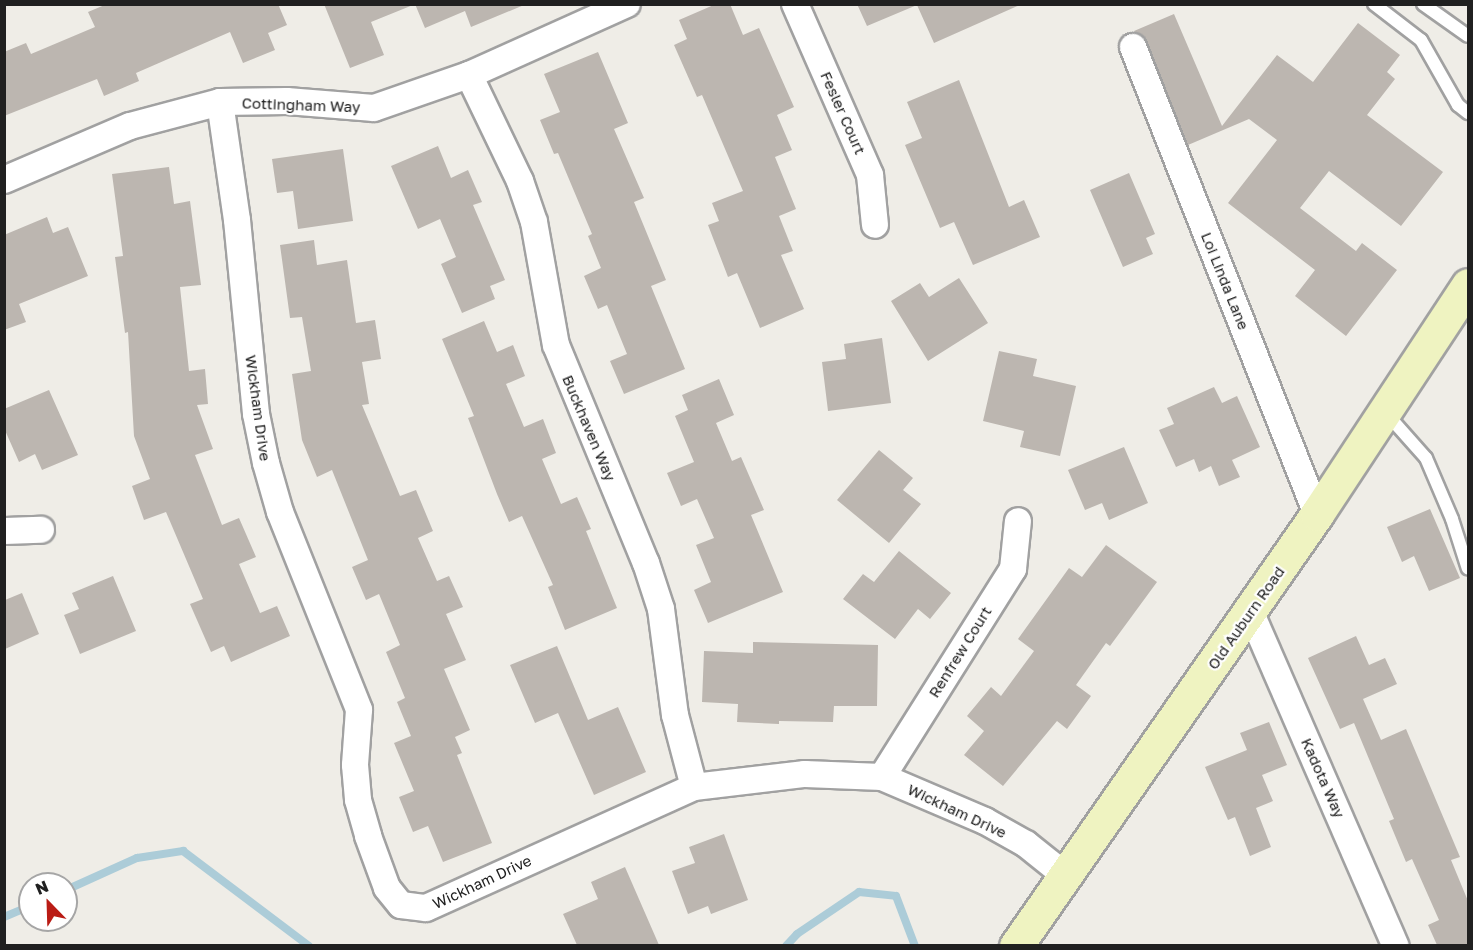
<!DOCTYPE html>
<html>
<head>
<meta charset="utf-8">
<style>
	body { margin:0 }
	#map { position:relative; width:1473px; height:950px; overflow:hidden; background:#efede7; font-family:"Golos Text",sans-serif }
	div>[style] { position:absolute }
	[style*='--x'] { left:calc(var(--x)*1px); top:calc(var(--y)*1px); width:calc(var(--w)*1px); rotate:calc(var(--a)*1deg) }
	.stream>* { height:8px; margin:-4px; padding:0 4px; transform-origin:4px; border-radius:4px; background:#acccd8 }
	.building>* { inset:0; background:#bcb6b0 }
	.roads { filter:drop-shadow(2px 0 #a1a1a1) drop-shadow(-2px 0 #a1a1a1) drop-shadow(0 2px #a1a1a1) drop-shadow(0 -2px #a1a1a1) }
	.lane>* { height:12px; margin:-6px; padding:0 6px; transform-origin:6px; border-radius:6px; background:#fff }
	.street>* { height:26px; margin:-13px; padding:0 13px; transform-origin:13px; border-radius:13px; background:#fff }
	.secondary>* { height:33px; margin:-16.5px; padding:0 16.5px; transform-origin:16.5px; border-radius:16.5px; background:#eff3c1 }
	span { translate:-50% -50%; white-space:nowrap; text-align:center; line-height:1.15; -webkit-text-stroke:4.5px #fff; paint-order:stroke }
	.street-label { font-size:15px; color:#202020 }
	.frame { position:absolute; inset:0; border:6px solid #202020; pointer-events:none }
	.north { position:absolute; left:18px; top:872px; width:60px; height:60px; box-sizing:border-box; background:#fff; border:2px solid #a6a6a6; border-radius:50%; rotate:337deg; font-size:16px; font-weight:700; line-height:24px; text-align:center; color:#202020 }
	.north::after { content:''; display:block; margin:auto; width:21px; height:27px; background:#ba1c15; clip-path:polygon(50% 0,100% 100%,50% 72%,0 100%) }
</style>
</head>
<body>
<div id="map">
	<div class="stream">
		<i style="--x:66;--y:890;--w:78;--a:-24.3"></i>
		<i style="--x:137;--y:858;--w:47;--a:-8.7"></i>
		<i style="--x:183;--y:851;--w:158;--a:37"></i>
		<i style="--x:4;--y:917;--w:28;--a:-23"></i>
		<i style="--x:786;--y:946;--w:16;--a:-47"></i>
		<i style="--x:797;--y:934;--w:75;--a:-34.1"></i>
		<i style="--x:859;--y:892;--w:37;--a:6"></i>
		<i style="--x:896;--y:896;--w:53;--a:69.2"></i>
	</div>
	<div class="building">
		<i style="clip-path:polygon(107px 4px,278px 4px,287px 25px,268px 33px,275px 50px,243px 63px,230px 32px,136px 73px,139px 81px,104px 96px,97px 79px,4px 116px,4px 52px,26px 43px,31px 54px,95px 27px,88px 12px)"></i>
		<i style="clip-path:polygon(324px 4px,413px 4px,413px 5px,371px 22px,384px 55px,350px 68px)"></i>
		<i style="clip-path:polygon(415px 4px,524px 4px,524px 5px,471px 27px,465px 11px,425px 28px)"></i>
		<i style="clip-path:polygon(716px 4px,730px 4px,743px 35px,759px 28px,794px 107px,777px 115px,792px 150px,775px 157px,796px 209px,779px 216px,793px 251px,781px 255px,804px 309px,760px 328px,737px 273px,728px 277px,708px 225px,719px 221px,712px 203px,743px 191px,702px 95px,697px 97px,674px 45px,687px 39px,679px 20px)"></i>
		<i style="clip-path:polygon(857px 4px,1022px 4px,934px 43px,917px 5px,867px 26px)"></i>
		<i style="clip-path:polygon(1174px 14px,1222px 126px,1277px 55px,1313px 82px,1358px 23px,1400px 55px,1387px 72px,1395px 79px,1367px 115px,1443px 172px,1401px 226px,1329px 171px,1300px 208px,1356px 251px,1362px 243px,1397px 270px,1346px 336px,1295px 296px,1315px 270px,1228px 203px,1277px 140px,1249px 119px,1188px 145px,1147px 42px,1134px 31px)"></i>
		<i style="clip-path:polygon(598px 52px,628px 123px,614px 129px,644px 198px,634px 202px,666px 280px,651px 286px,685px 369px,624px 394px,610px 361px,627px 354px,607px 305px,598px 309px,584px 276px,601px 268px,588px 236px,592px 234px,558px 153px,554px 154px,540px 120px,560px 112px,544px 74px)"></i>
		<i style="clip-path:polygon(959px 80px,1009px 207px,1024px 200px,1040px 237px,973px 265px,954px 222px,940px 228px,905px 145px,922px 138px,907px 102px)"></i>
		<i style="clip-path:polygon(438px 146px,451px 178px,468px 170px,482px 202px,473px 205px,505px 280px,490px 286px,495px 299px,462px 313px,441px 264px,456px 257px,440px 219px,418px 229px,391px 166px)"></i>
		<i style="clip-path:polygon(343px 149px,353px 221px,298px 229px,293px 191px,277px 193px,272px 159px)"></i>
		<i style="clip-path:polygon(169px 167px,174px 204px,190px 201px,201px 285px,180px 287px,189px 371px,205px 369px,208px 404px,197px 405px,213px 449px,195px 455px,222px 525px,239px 518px,256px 557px,239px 564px,260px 613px,277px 606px,290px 636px,231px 662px,224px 646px,211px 652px,190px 604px,203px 599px,166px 512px,144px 520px,132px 486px,150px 479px,134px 436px,128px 332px,125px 333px,115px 257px,123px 256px,112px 174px)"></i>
		<i style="clip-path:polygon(1129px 173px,1155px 234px,1146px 238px,1153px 254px,1123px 267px,1090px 190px)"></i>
		<i style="clip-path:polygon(47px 217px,53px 233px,68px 227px,88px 276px,19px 304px,26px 322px,4px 330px,4px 235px)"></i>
		<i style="clip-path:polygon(314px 240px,317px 265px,347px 260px,356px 323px,375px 320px,381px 359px,362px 362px,369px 404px,362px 405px,400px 496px,416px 490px,433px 531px,418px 538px,437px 581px,449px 576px,463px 607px,446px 614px,466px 660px,444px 669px,470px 730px,455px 737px,462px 753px,457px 755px,492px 843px,443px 862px,428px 826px,413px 832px,399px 797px,414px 791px,394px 743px,411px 736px,397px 702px,405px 698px,386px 652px,400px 645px,379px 594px,366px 600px,352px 567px,368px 560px,332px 470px,317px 477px,302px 440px,292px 374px,311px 371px,302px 317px,290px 318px,280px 245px)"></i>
		<i style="clip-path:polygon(959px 278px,988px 323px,928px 361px,891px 301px,920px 283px,929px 297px)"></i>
		<i style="clip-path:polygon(484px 321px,497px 352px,513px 345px,525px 376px,506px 384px,524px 427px,543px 419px,556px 453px,542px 459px,561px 504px,577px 497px,591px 529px,586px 531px,617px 608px,565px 630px,548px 587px,553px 585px,522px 516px,509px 522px,497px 494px,468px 418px,474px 416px,442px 339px)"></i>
		<i style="clip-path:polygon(882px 338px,891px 403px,828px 411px,822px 362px,846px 359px,844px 344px)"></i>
		<i style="clip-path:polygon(999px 351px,1037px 359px,1033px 376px,1076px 386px,1060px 456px,1020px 447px,1024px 431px,983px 421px)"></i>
		<i style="clip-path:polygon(719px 379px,734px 415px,716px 423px,732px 461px,741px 457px,764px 510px,751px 515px,783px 592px,708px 623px,694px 590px,711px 582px,696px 545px,714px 538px,697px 499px,681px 506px,667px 473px,694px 462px,675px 416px,688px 410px,682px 395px)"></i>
		<i style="clip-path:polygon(1214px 387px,1222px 403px,1237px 396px,1260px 447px,1232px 460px,1240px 477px,1219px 486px,1211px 466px,1199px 472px,1194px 459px,1176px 467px,1159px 430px,1174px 424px,1167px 408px)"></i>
		<i style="clip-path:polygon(49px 390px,78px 455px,42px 470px,35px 454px,19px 462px,4px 428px,4px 409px)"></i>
		<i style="clip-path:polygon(1124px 447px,1148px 503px,1109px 520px,1102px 503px,1085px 510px,1068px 470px)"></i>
		<i style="clip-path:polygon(879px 450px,913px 478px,903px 490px,921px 504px,889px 543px,837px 500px)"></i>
		<i style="clip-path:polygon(1430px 509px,1460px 578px,1429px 591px,1414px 556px,1402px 562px,1387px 527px)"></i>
		<i style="clip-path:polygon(1106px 545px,1157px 582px,1110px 646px,1106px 643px,1076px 685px,1091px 696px,1067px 729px,1057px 721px,1003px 786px,964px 755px,984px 731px,967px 716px,991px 687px,1001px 696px,1034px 651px,1018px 639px,1069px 568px,1082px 577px)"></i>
		<i style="clip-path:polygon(899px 551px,951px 593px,930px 619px,918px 609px,895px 639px,843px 599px,863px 574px,874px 582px)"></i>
		<i style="clip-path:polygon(113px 576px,136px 631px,80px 654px,64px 615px,79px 609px,72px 593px)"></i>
		<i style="clip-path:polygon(22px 593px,39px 634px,5px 649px,5px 600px)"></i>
		<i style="clip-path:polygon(1356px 636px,1369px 665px,1385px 658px,1397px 684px,1363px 699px,1381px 740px,1406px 729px,1460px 857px,1451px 860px,1468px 901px,1468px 945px,1437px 945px,1428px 925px,1439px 920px,1412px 859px,1406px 862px,1389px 821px,1394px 819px,1354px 723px,1340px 729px,1308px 658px)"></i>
		<i style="clip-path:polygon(753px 642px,878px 645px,877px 706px,834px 706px,833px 722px,779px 721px,779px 724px,737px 722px,738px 704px,702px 702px,704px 651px,753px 653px)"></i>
		<i style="clip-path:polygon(557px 646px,588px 720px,618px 707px,646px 772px,594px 795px,558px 713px,535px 723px,510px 665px)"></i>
		<i style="clip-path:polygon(1269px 722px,1287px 765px,1262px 775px,1273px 801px,1256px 808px,1271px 847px,1250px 856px,1235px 817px,1228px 820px,1205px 767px,1247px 750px,1240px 733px)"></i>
		<i style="clip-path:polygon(724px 834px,748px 900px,711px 914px,708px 906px,688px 914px,672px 871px,695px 863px,689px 847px)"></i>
		<i style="clip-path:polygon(625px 867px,659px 945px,577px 945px,563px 914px,598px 899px,591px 882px)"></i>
	</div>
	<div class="roads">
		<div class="lane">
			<i style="--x:1374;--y:4;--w:59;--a:37.5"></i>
			<i style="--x:1421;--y:40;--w:75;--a:60.4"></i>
			<i style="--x:1458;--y:105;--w:13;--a:39"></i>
			<i style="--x:1423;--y:4;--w:55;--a:35.4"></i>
			<i style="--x:1386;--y:413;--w:60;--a:48.4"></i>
			<i style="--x:1426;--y:458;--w:66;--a:66.9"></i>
			<i style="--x:1452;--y:519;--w:52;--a:72.3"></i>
		</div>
		<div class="street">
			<i style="--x:795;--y:4;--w:187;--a:66.3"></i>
			<i style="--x:870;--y:175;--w:50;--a:84.3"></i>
			<i style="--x:1133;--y:47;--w:502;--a:68.5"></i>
			<i style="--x:469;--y:75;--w:118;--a:64.3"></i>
			<i style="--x:520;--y:181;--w:43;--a:71.1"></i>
			<i style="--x:534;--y:222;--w:125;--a:79.9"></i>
			<i style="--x:556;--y:345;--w:236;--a:67.6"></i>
			<i style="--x:646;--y:563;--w:48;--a:71.9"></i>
			<i style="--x:661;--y:609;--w:107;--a:82.5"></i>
			<i style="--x:675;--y:715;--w:74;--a:75.2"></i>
			<i style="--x:220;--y:102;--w:119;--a:81.8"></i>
			<i style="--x:237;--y:220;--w:195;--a:84.4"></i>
			<i style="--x:256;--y:414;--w:50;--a:78.5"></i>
			<i style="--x:266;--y:463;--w:51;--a:74.1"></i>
			<i style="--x:280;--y:512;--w:213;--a:68.2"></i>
			<i style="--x:359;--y:710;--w:55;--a:94.2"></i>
			<i style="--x:355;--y:765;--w:35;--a:85"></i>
			<i style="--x:358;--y:800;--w:37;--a:74"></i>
			<i style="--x:368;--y:836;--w:55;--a:69.9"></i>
			<i style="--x:387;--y:888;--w:22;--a:51"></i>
			<i style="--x:401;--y:905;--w:25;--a:7"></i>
			<i style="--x:426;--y:908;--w:294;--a:-24.3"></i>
			<i style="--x:694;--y:787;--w:112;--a:-6.7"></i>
			<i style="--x:805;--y:774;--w:77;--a:2.2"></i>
			<i style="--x:882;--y:777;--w:112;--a:23.1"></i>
			<i style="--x:985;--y:821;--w:47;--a:29.3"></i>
			<i style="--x:1026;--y:844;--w:51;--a:38.7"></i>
			<i style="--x:4;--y:180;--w:137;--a:-23.2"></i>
			<i style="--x:130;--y:126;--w:93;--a:-14.9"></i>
			<i style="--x:220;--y:102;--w:67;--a:-0.9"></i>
			<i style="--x:287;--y:101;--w:87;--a:4.6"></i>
			<i style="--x:374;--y:108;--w:101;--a:-19.2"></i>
			<i style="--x:469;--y:75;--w:173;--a:-24.2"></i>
			<i style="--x:4;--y:531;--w:37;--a:-2"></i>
			<i style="--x:1250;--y:611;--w:365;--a:66.5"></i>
			<i style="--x:882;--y:777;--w:246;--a:-57.8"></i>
			<i style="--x:1013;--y:569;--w:48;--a:-84.1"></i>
		</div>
		<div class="secondary">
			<i style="--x:1016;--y:946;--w:527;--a:-55.13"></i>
			<i style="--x:1317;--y:514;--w:274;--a:-56.6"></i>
		</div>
	</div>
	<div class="street-label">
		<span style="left:301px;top:105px;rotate:2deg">Cottingham Way</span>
		<span style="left:843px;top:113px;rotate:66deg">Fesler Court</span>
		<span style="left:1225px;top:281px;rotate:68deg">Loi Linda Lane</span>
		<span style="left:258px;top:408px;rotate:82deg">Wickham Drive</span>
		<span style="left:589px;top:428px;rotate:67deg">Buckhaven Way</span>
		<span style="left:1246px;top:618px;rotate:-55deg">Old Auburn Road</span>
		<span style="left:960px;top:652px;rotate:-58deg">Renfrew Court</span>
		<span style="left:1323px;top:778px;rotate:66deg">Kadota Way</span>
		<span style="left:957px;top:811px;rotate:25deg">Wickham Drive</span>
		<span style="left:482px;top:882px;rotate:-25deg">Wickham Drive</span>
	</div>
	<div class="frame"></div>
	<div class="north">N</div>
</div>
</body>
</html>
